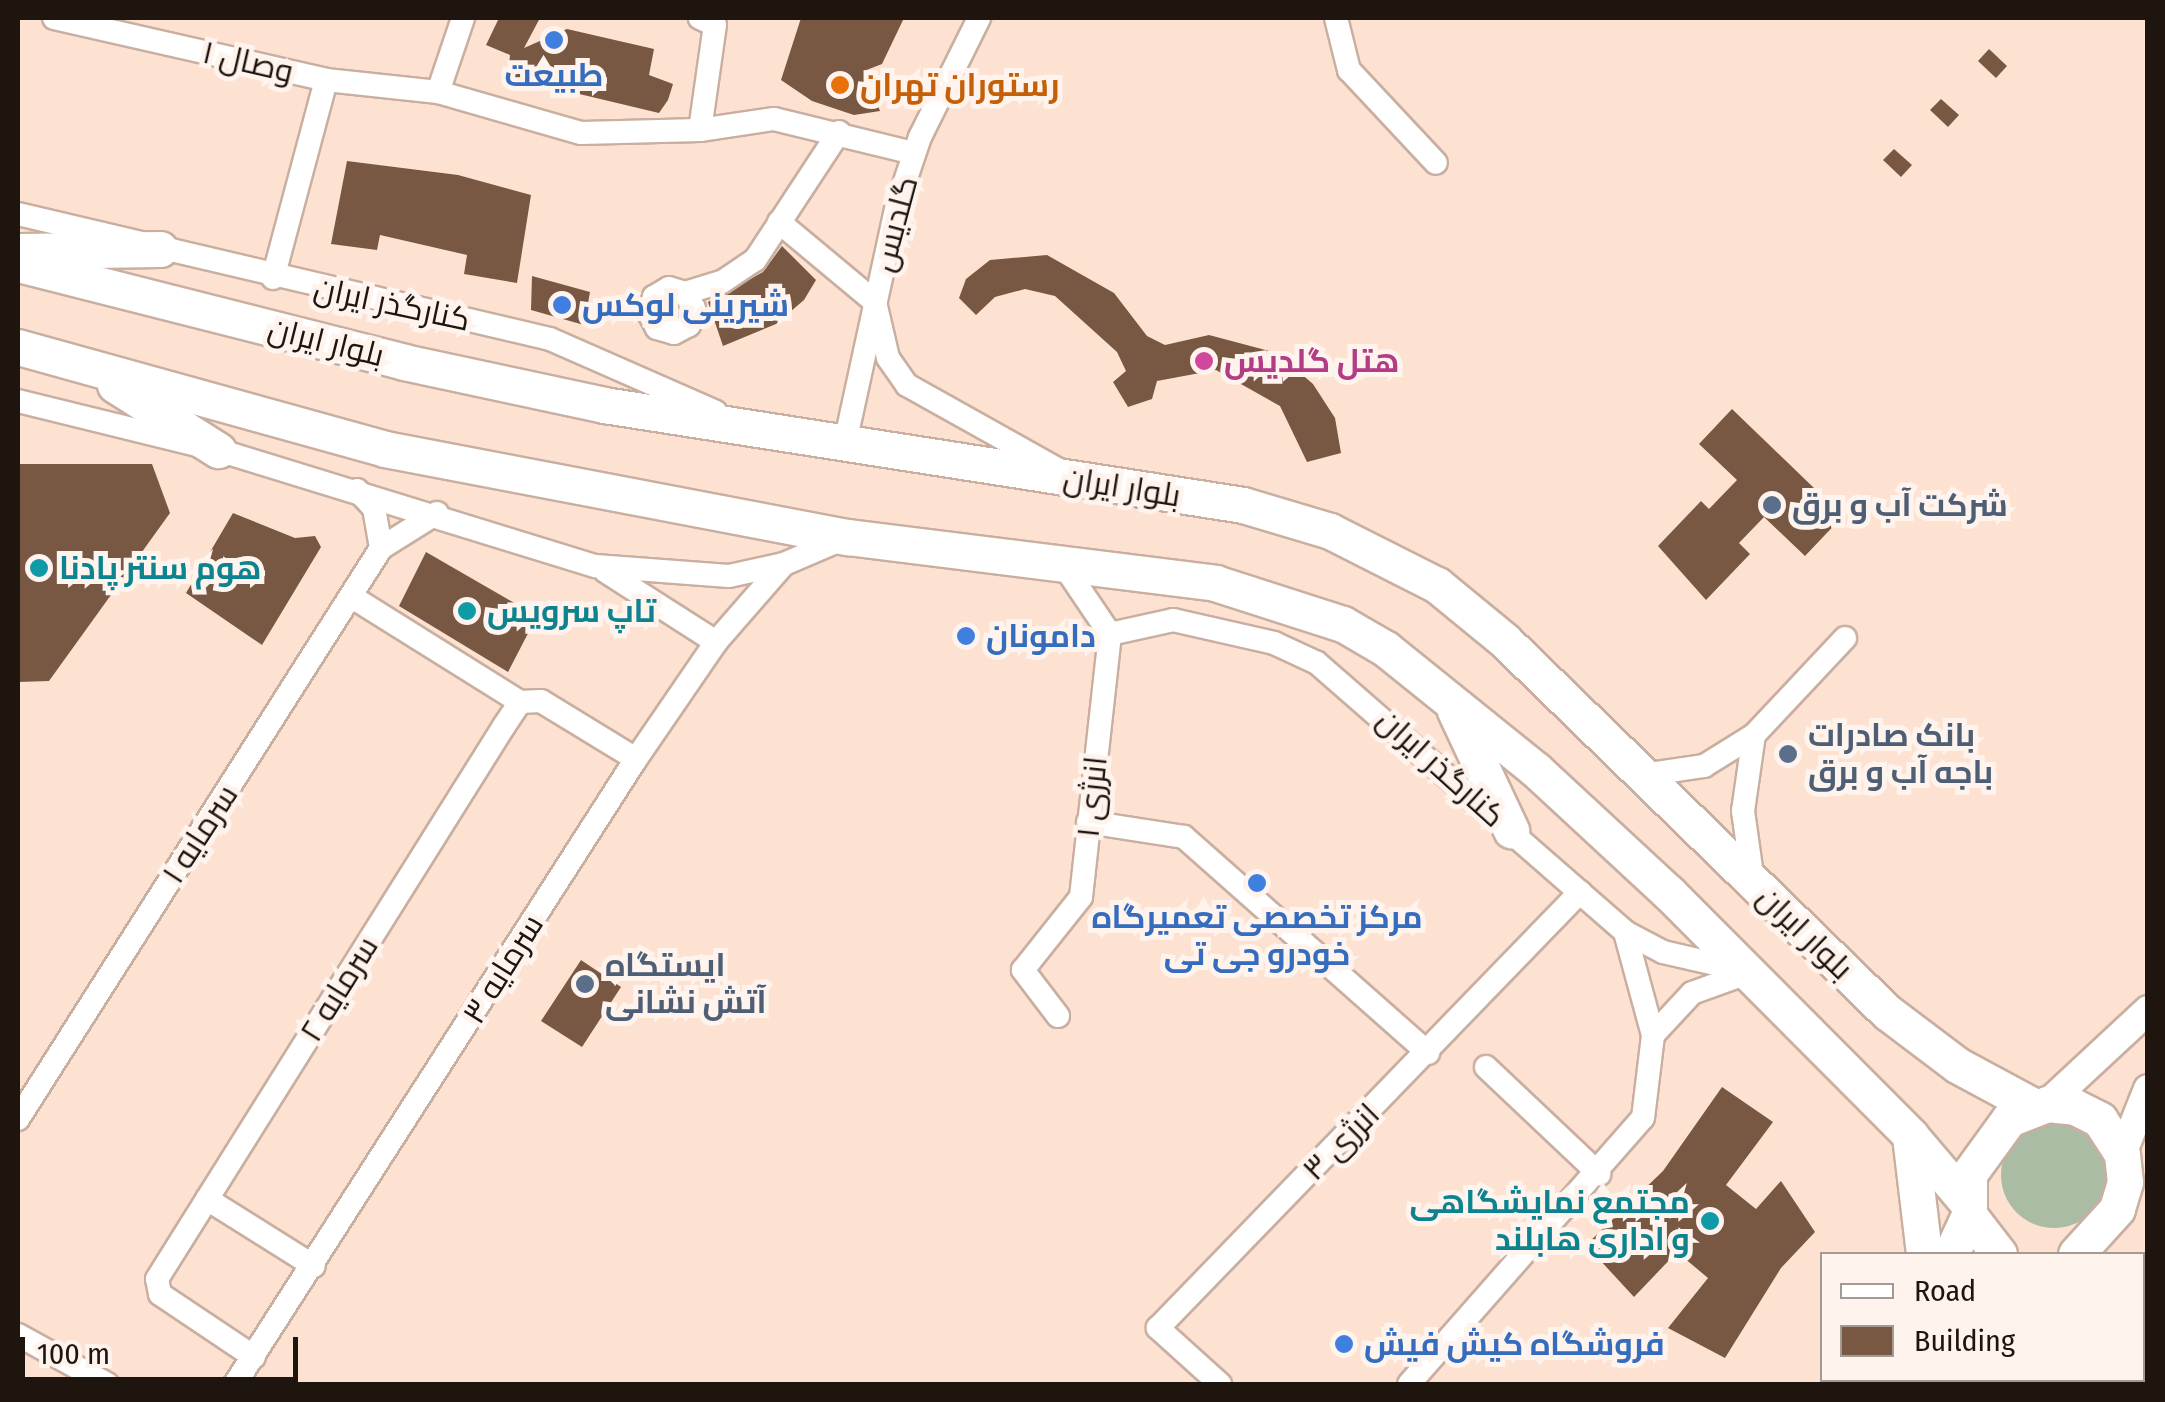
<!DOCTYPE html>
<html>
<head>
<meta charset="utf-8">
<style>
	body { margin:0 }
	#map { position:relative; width:2165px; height:1402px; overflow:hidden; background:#fde2d2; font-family:"Fira Sans Condensed",Cairo,sans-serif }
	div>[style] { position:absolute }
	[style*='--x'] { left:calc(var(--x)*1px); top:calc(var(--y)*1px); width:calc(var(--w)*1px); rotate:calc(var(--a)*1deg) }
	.green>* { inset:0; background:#abbca5 }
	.round { border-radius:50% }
	.building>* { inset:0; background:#795843 }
	.roads { filter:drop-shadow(2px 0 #c9afa0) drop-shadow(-2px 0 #c9afa0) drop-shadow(0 2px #c9afa0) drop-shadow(0 -2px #c9afa0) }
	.minor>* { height:22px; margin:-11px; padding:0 11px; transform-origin:11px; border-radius:11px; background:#fff }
	.tertiary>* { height:28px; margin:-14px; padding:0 14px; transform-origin:14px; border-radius:14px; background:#fff }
	.primary>* { height:35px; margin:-17.5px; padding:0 17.5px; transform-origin:17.5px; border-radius:17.5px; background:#fff }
	.dots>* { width:28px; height:28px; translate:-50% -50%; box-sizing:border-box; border:5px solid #fef3ed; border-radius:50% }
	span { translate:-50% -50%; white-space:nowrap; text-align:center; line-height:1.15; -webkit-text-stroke:10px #fef3ed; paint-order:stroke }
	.street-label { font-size:32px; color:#1e150f }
	.shop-label { font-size:32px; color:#366cbe; font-weight:700 }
	.left { translate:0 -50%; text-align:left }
	.food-label { font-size:32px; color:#c56008; font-weight:700 }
	.hotel-label { font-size:32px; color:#b23c85; font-weight:700 }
	.service-label { font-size:32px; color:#4e5e75; font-weight:700 }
	.culture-label { font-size:32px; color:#0d838f; font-weight:700 }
	.right { translate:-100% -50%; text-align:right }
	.frame { position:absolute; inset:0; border:20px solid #1e150f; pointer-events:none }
	.legend { position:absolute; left:1820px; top:1252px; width:325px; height:130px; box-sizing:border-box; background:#fef3ed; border:2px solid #a49a94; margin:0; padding:12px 18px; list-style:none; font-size:30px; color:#1e150f }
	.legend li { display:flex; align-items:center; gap:20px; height:50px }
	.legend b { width:50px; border:2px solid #a49a94 }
	.scale { position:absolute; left:20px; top:1337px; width:278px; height:45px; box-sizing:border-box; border:5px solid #1e150f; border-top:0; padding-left:12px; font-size:30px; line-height:35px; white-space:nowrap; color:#1e150f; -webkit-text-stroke:8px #fef3ed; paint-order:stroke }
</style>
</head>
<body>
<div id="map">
	<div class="green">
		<i class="round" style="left:2001px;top:1122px;width:106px;height:106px"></i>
		<i style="clip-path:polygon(1982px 1380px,2067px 1380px,2080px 1384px,1970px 1384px)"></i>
	</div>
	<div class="building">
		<i style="clip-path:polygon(499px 18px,540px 18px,524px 48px,567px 29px,654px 49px,649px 75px,673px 84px,668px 100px,659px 113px,508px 77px,510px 55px,486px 45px)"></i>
		<i style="clip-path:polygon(801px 18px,904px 18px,882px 64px,864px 71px,880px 111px,854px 115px,812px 101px,781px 80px)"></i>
		<i style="clip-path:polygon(1989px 49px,2007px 66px,1996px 78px,1978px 61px)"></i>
		<i style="clip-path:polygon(1941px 99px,1959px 115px,1948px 127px,1930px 110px)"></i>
		<i style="clip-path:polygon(1894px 149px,1912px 165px,1901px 177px,1883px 160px)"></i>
		<i style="clip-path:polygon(347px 161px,458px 175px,531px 195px,517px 283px,464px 274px,467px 255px,380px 235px,377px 250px,331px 244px)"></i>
		<i style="clip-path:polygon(782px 246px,816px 280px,804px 300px,776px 324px,723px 346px,708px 302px,763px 272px)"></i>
		<i style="clip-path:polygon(1047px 255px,1114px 293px,1147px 336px,1165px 345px,1209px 335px,1277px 353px,1313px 384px,1335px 418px,1341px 453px,1307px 462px,1280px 406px,1216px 370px,1157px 381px,1152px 399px,1128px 407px,1113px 382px,1126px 371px,1117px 352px,1055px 296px,1025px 289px,995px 297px,976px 315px,959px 298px,966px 279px,990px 260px)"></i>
		<i style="clip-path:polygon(532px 276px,590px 292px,584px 325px,531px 310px)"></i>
		<i style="clip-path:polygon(1732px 409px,1843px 516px,1805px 556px,1764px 517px,1739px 543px,1750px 554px,1706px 600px,1658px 546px,1701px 501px,1709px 509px,1737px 480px,1699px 444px)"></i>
		<i style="clip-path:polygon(18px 464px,152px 464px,170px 513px,49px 681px,18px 682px)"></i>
		<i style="clip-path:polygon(233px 513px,295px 538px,315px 536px,321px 547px,262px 645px,186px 593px)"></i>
		<i style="clip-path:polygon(426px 552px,537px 616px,508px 672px,399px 606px)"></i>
		<i style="clip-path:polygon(581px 960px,621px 987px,582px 1047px,541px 1021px)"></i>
		<i style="clip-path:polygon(1722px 1087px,1773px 1122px,1726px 1185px,1756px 1209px,1781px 1181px,1815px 1232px,1781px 1268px,1725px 1358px,1668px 1328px,1708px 1278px,1677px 1252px,1634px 1297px,1586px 1245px,1663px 1171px)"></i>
	</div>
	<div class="roads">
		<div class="minor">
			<i style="--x:54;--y:18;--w:279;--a:12.8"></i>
			<i style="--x:326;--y:80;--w:113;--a:6.1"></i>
			<i style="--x:438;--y:92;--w:149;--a:16"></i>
			<i style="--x:581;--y:133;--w:119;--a:-1.4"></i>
			<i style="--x:700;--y:130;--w:75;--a:-8.5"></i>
			<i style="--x:774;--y:119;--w:144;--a:13.7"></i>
			<i style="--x:1336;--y:18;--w:54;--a:76"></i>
			<i style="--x:1349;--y:70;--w:127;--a:46.9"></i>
			<i style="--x:438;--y:92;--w:78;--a:-71.3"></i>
			<i style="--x:700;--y:130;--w:106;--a:-81.9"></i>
			<i style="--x:715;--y:25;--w:17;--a:-155"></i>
			<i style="--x:18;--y:214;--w:546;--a:13.22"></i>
			<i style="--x:550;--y:339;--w:181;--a:23.7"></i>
			<i style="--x:779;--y:222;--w:125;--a:39.8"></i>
			<i style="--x:875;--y:302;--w:57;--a:76.9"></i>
			<i style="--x:888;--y:358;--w:33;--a:55"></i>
			<i style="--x:907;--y:385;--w:176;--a:29.2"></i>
			<i style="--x:273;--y:278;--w:205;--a:-75"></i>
			<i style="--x:685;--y:293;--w:17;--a:59"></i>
			<i style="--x:694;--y:308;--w:18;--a:106"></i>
			<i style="--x:689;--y:325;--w:17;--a:152"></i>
			<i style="--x:674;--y:333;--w:18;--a:-164"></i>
			<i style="--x:657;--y:328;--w:17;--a:-118"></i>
			<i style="--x:649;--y:313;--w:17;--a:-73"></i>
			<i style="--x:654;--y:297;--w:17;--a:-31"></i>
			<i style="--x:669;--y:288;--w:17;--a:17"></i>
			<i style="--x:685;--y:293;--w:39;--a:-17"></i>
			<i style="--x:722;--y:282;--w:40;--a:-34"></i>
			<i style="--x:755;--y:260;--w:153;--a:-56.7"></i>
			<i style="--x:18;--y:401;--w:206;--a:13.8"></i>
			<i style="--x:218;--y:450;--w:395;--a:17.1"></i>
			<i style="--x:596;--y:566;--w:133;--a:4.3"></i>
			<i style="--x:729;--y:576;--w:56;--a:-12.3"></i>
			<i style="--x:784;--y:564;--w:64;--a:-23"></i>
			<i style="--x:845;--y:443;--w:244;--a:-77.7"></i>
			<i style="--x:897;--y:205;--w:72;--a:-71.3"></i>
			<i style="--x:920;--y:137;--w:133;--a:-63.6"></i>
			<i style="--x:357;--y:490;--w:25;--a:47"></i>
			<i style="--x:374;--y:508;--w:41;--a:80.1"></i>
			<i style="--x:605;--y:571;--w:132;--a:32.6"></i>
			<i style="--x:352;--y:597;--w:198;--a:32"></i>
			<i style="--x:1110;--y:634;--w:65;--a:-12.5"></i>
			<i style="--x:1173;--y:620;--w:104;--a:12.8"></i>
			<i style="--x:1274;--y:643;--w:47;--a:24.9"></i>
			<i style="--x:1317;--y:663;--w:409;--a:41.1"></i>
			<i style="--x:1625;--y:932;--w:43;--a:27.8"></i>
			<i style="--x:1663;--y:952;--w:84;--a:13"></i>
			<i style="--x:1643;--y:775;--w:62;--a:-8.4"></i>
			<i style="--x:1704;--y:766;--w:59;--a:-31.8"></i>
			<i style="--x:1754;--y:735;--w:133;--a:-46.8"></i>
			<i style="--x:1088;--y:822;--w:97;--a:8.9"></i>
			<i style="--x:1184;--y:837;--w:326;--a:41.5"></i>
			<i style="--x:1753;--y:882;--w:72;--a:-98"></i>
			<i style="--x:1743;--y:811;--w:77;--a:-81.8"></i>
			<i style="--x:1058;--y:1016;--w:58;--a:-127.3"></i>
			<i style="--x:1023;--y:970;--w:93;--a:-51.5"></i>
			<i style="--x:1081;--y:897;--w:265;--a:-83.7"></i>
			<i style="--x:1110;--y:634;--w:86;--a:-124.1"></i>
			<i style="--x:1653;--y:1035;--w:57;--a:-47.1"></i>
			<i style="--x:1692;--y:993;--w:62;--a:-19.9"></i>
			<i style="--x:1486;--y:1067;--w:156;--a:43.4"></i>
			<i style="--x:18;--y:1119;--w:677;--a:-57.55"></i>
			<i style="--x:381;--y:548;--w:66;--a:-32"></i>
			<i style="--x:207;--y:1199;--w:126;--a:32.1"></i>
			<i style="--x:18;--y:1335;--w:102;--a:28.8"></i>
			<i style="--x:254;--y:1357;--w:113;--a:-146.2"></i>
			<i style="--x:160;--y:1294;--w:15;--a:-101"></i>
			<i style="--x:157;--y:1279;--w:653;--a:-57.89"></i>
			<i style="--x:504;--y:726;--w:29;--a:-56"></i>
			<i style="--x:520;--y:702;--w:21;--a:-3"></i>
			<i style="--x:541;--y:701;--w:111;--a:31.4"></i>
			<i style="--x:235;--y:1384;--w:743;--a:-57.32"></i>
			<i style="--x:636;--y:759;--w:142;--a:-55.6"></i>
			<i style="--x:716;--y:642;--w:103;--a:-48.9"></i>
			<i style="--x:1220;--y:1384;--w:84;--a:-137.9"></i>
			<i style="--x:1158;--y:1328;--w:607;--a:-45.93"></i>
			<i style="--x:1409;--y:1384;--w:354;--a:-48.7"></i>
			<i style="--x:1643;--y:1118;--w:84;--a:-83.1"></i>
			<i style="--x:1653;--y:1035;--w:107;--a:-105.2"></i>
		</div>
		<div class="tertiary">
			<i style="--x:2047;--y:1104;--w:138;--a:-42.9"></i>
			<i style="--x:2122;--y:1154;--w:70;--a:-68.2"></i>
		</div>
		<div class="primary">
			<i style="--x:21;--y:251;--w:139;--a:-0.8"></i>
			<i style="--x:18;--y:264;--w:398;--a:14.2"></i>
			<i style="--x:404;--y:362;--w:205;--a:12.1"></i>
			<i style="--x:604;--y:405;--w:647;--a:8.89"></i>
			<i style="--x:1243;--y:505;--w:91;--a:16.6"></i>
			<i style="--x:1330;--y:531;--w:120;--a:26.8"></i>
			<i style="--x:1437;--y:585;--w:87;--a:39.4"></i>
			<i style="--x:1504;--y:640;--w:534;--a:44.17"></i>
			<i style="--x:1887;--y:1012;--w:88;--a:37.1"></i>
			<i style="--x:1957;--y:1065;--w:86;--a:28.3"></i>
			<i style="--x:18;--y:347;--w:381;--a:15.5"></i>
			<i style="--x:385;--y:449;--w:471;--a:10.8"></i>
			<i style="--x:848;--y:537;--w:370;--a:7.1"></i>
			<i style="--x:1215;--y:583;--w:134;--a:17.8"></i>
			<i style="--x:1343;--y:624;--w:50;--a:30.2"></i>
			<i style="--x:1386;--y:649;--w:193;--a:38.9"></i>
			<i style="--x:1536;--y:770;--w:181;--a:42.8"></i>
			<i style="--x:1669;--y:893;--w:342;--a:45.1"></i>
			<i style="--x:1910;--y:1135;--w:87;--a:49.7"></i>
			<i style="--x:115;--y:385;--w:122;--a:32.3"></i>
			<i style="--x:1455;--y:711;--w:132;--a:64.8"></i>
			<i style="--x:1910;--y:1136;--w:119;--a:83.2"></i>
			<i style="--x:1951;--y:1254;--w:43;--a:-65.2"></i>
			<i style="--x:1999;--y:1254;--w:49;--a:-127.6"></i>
			<i style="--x:1969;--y:1215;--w:41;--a:-90"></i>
			<i style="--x:1969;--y:1174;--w:68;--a:-54"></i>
			<i style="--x:2009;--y:1119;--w:41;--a:-21.5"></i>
			<i style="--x:2047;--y:1104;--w:28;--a:6"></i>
			<i style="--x:2075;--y:1107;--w:28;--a:27"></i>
			<i style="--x:2100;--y:1120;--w:40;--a:57.1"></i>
			<i style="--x:2122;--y:1154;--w:28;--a:84"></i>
			<i style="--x:2125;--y:1182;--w:28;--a:107"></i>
			<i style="--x:2117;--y:1209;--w:61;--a:132.3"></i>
			<i style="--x:2142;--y:1367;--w:8;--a:40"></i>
			<i style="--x:1873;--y:1384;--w:6;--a:-45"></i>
			<i style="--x:1920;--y:1384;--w:6;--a:-45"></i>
		</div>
	</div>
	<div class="dots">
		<i style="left:554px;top:40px;background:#3f7fe0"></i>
		<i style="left:840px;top:85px;background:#e8710a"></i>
		<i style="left:562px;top:305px;background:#3f7fe0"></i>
		<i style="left:1204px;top:361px;background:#d1479c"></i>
		<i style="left:1772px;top:505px;background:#5c6f8a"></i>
		<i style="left:39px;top:568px;background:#0f9aa8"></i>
		<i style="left:467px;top:611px;background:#0f9aa8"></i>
		<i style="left:966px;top:636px;background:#3f7fe0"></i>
		<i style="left:1788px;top:754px;background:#5c6f8a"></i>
		<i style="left:1257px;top:883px;background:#3f7fe0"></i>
		<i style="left:585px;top:984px;background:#5c6f8a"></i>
		<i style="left:1710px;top:1221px;background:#0f9aa8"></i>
		<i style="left:1344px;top:1344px;background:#3f7fe0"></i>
	</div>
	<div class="street-label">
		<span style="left:248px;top:62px;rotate:13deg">وصال ۱</span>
		<span style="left:895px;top:224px;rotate:-75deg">گلدیس</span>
		<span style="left:392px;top:304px;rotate:12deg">کنارگذر ایران</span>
		<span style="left:326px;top:342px;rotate:14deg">بلوار ایران</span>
		<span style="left:1122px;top:487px;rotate:9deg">بلوار ایران</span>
		<span style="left:1441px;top:768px;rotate:42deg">کنارگذر ایران</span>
		<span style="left:1092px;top:797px;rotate:-84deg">انرژی ۱</span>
		<span style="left:200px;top:834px;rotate:-57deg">سرمایه ۱</span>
		<span style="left:1805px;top:933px;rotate:44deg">بلوار ایران</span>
		<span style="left:503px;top:969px;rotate:-58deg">سرمایه ۳</span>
		<span style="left:339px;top:989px;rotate:-58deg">سرمایه ۲</span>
		<span style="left:1341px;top:1142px;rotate:-45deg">انرژی ۳</span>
	</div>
	<div class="shop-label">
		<span style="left:554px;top:75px">طبیعت</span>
		<span class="left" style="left:582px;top:305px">شيرينی لوكس</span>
		<span class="left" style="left:986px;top:636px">دامونان</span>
		<span style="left:1257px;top:936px">مرکز تخصصی تعمیرگاه<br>خودرو جی تی</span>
		<span class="left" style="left:1364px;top:1344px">فروشگاه کیش فیش</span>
	</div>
	<div class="food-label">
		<span class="left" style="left:860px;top:85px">رستوران تهران</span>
	</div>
	<div class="hotel-label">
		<span class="left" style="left:1224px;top:361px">هتل گلدیس</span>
	</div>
	<div class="service-label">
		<span class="left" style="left:1792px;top:505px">شرکت آب و برق</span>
		<span class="left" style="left:1808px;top:754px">بانک صادرات<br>باجه آب و برق</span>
		<span class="left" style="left:605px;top:984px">ایستگاه<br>آتش نشانی</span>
	</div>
	<div class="culture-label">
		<span class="left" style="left:59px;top:568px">هوم سنتر پادنا</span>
		<span class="left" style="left:487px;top:611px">تاپ سرویس</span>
		<span class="right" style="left:1690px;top:1221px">مجتمع نمایشگاهی<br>و اداری هابلند</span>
	</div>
	<div class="frame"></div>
	<ul class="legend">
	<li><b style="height:12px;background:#fff"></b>Road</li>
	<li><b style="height:28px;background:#795843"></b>Building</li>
	</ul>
	<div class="scale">100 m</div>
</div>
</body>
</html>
